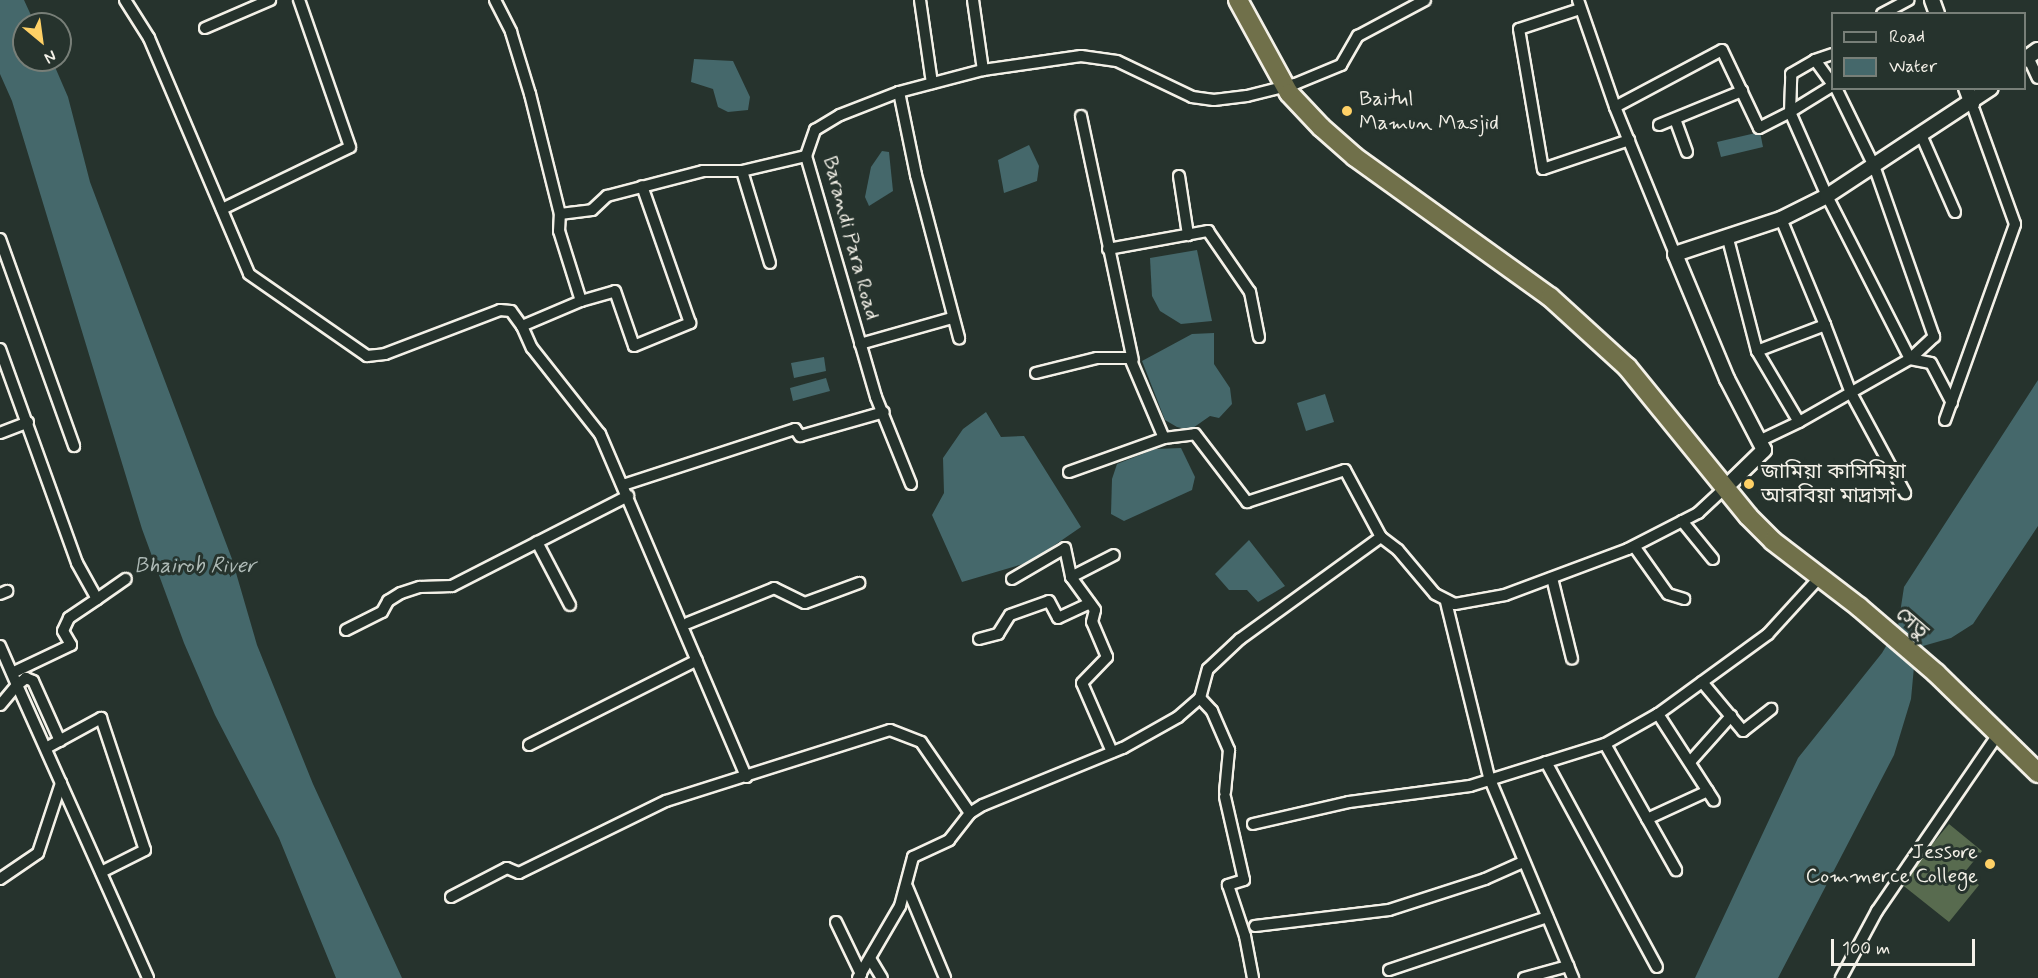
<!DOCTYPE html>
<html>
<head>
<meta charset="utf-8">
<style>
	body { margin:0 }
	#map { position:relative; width:2038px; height:978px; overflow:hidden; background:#26332d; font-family:Mynerve,"Noto Sans Bengali",sans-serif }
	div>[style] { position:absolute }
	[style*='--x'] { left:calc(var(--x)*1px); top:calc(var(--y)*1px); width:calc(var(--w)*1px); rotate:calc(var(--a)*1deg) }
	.green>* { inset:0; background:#586b4f }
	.water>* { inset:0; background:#45686b }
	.roads { filter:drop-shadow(2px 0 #f4f1e8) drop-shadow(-2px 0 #f4f1e8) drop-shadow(0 2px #f4f1e8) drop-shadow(0 -2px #f4f1e8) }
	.minor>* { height:10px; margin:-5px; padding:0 5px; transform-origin:5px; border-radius:5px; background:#26332d }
	.tertiary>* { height:14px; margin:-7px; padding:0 7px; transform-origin:7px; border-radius:7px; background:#26332d }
	.trunk>* { height:18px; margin:-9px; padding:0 9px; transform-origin:9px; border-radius:9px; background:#70704a }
	.dots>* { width:16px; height:16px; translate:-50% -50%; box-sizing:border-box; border:3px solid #26332d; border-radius:50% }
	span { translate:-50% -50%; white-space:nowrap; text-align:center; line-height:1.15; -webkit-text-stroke:6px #26332d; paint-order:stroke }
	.poi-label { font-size:21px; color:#f4f1e8 }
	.left { translate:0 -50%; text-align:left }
	.right { translate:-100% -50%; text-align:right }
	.street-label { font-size:21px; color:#f4f1e8 }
	.water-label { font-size:22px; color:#aebab6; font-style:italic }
	.legend { position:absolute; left:1831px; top:12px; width:195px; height:78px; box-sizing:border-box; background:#26332d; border:2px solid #787f78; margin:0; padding:8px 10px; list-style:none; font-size:18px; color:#f4f1e8 }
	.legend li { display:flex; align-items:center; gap:12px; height:30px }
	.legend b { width:30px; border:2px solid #787f78 }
	.north { position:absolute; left:12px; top:12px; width:60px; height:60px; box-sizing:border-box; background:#26332d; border:2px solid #787f78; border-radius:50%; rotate:151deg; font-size:16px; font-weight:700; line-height:24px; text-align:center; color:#f4f1e8 }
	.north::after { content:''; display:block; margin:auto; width:21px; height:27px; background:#ffd166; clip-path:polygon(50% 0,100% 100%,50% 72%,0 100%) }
	.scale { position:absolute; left:1831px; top:939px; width:144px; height:27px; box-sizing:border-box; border:3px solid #f4f1e8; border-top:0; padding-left:8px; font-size:18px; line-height:21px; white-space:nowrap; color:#f4f1e8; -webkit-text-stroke:4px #26332d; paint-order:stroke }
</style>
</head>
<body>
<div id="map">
	<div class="green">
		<i style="clip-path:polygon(1949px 824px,1982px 851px,1964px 873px,1979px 885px,1949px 922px,1900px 883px)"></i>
	</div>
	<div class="water">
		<i style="clip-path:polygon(0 0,24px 0,35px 24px,24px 24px,24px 60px,52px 60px,68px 97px,90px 182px,232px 559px,257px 645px,313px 784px,402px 978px,336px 978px,279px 838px,215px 715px,184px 643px,142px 529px,12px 101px,0 74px)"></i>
		<i style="clip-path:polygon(694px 59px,733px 61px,750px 97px,748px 110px,728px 112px,718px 107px,713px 89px,691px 82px)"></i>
		<i style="clip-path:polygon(1760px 132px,1763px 147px,1721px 157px,1717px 142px)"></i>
		<i style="clip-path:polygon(1029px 145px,1039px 166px,1037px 181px,1004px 193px,998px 160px)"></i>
		<i style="clip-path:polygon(882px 151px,889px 152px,893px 191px,869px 206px,865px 197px,871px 167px)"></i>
		<i style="clip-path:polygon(1197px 250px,1212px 321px,1181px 324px,1160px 311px,1152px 296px,1150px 258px)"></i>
		<i style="clip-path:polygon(1214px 333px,1214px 364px,1230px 388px,1232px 404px,1219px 418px,1210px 416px,1190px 430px,1177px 427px,1165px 420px,1142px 361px,1192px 334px)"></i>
		<i style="clip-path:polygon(824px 357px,826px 371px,794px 378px,791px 363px)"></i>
		<i style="clip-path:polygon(826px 378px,830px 391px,793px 401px,790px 388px)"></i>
		<i style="clip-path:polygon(2038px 380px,2038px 526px,1973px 624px,1951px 638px,1923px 646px,1915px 656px,1911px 699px,1894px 755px,1778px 978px,1695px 978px,1798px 758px,1882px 653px,1898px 626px,1904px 587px)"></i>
		<i style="clip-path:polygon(1325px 394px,1334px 422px,1306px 431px,1297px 403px)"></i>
		<i style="clip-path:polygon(986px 412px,1001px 437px,1024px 436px,1081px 527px,1030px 562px,962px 582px,932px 515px,944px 493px,943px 458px,963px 429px)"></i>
		<i style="clip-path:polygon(1181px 448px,1195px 477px,1192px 490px,1124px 521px,1111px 514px,1112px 479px,1117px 464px,1155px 449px)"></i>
		<i style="clip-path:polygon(1249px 540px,1285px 586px,1258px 602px,1247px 590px,1229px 590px,1215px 574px)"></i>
	</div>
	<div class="roads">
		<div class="minor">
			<i style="--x:125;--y:0;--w:45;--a:57.7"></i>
			<i style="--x:149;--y:38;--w:256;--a:67"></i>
			<i style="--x:249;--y:274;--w:144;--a:34.8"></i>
			<i style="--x:367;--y:356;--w:18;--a:-6"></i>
			<i style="--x:385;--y:354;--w:123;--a:-20.9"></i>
			<i style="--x:500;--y:310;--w:11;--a:5"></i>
			<i style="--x:511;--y:311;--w:19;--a:54"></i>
			<i style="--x:522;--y:326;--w:64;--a:-23"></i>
			<i style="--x:581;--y:301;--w:73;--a:-107.4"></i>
			<i style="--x:559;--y:231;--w:17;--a:-87"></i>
			<i style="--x:495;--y:0;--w:36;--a:63"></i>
			<i style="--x:511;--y:32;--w:65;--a:73"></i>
			<i style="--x:530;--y:94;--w:124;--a:76"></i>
			<i style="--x:560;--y:214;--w:32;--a:-7"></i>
			<i style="--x:592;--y:210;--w:21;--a:-43"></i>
			<i style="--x:607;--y:196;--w:99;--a:-14.6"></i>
			<i style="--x:703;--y:171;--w:39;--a:0"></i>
			<i style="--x:742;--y:171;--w:66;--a:-13.2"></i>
			<i style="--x:920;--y:0;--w:84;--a:81.8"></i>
			<i style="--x:973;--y:0;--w:71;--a:81.9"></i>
			<i style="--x:1578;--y:0;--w:113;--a:70.9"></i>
			<i style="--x:1615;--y:107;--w:159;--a:67.8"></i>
			<i style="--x:1580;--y:9;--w:64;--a:161.8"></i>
			<i style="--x:1519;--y:29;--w:142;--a:80.3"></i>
			<i style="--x:1543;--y:169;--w:91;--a:-18.6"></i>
			<i style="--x:1882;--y:14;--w:30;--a:-28"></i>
			<i style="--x:205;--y:28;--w:71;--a:-23.3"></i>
			<i style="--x:2028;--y:57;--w:23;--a:65"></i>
			<i style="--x:1815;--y:60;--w:18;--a:-19"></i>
			<i style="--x:899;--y:92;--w:85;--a:78.4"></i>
			<i style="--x:916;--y:175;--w:169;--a:75.2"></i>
			<i style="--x:1615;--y:107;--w:121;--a:-28"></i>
			<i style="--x:1722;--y:50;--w:86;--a:64.6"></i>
			<i style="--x:1759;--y:128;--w:35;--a:-27"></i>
			<i style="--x:1790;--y:112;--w:92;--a:66.2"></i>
			<i style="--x:1827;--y:196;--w:183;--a:63"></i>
			<i style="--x:1910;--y:359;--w:21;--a:11"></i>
			<i style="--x:1931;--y:363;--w:45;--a:62.3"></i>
			<i style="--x:1790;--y:112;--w:38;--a:-88"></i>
			<i style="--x:1791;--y:74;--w:28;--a:-30"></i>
			<i style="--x:1815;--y:60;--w:29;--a:54"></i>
			<i style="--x:1790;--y:112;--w:49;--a:-31.8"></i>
			<i style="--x:1081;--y:116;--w:249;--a:78"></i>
			<i style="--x:1675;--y:119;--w:35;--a:70"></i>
			<i style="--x:1659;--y:125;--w:90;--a:-22.3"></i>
			<i style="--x:1922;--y:137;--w:82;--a:66.3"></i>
			<i style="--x:742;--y:171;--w:96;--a:73.1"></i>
			<i style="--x:1179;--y:176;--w:60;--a:81.3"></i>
			<i style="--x:222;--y:209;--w:142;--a:-25.8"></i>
			<i style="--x:350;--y:147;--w:156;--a:-109.1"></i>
			<i style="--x:0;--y:239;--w:220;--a:70.3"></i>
			<i style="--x:1728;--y:239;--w:116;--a:75.5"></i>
			<i style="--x:1757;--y:351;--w:82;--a:59.4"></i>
			<i style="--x:1799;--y:422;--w:44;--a:154.6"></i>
			<i style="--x:1108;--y:249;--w:102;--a:-10.2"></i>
			<i style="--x:1208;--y:231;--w:74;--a:55.5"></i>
			<i style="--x:1250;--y:292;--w:46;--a:78.7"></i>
			<i style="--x:581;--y:301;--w:35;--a:-16"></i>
			<i style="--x:615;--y:291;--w:58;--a:70.9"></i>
			<i style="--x:634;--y:346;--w:61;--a:-22.3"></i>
			<i style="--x:690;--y:323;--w:145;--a:-109.3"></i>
			<i style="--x:1825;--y:325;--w:73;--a:69.1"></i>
			<i style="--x:1851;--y:393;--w:114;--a:61.6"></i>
			<i style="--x:522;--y:326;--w:24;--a:66"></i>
			<i style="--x:532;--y:348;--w:110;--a:51.7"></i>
			<i style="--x:600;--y:434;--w:373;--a:66.9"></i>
			<i style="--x:860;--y:344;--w:96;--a:-15.8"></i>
			<i style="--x:0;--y:349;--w:227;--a:70.2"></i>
			<i style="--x:77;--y:563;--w:41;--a:60.9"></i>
			<i style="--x:97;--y:599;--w:34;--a:146"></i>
			<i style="--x:69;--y:618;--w:14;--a:115"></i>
			<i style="--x:63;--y:631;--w:16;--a:60"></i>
			<i style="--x:71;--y:645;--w:65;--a:154.6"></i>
			<i style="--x:1757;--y:351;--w:73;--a:-20.9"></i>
			<i style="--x:1825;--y:325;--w:115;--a:-112.5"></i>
			<i style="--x:1036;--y:373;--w:63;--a:-13.8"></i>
			<i style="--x:1097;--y:358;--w:33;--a:0"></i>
			<i style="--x:1130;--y:358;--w:87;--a:67"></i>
			<i style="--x:1945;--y:420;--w:208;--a:-70.3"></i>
			<i style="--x:2015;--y:224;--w:121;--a:-109.8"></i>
			<i style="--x:1799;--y:422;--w:128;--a:-29.6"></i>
			<i style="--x:1910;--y:359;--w:33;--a:-43"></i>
			<i style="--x:1934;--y:337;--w:181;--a:-109.3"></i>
			<i style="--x:1874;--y:166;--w:87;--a:-116"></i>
			<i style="--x:0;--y:433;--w:30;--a:-21"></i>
			<i style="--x:1069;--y:472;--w:101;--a:-19.7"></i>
			<i style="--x:1164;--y:438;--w:31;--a:-7"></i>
			<i style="--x:1195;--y:434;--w:86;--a:52.6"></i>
			<i style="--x:1247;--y:502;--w:103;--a:-18.1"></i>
			<i style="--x:1345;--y:470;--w:76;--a:61.8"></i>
			<i style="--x:1381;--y:537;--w:21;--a:37"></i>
			<i style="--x:1398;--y:550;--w:57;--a:49.9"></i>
			<i style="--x:1435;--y:594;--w:22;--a:27"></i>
			<i style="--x:1455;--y:604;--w:51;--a:-10.2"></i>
			<i style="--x:1505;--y:595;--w:131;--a:-20.5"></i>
			<i style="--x:1628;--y:549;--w:79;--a:-27.2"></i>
			<i style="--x:1698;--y:513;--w:38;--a:-43"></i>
			<i style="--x:911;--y:484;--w:94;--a:-111.9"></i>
			<i style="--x:876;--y:397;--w:251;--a:-106.2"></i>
			<i style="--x:806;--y:156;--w:28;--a:-71"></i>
			<i style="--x:815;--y:130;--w:29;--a:-31"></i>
			<i style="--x:840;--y:115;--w:63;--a:-21.3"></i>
			<i style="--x:899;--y:92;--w:87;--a:-14.7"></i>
			<i style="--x:983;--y:70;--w:99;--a:-8.1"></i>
			<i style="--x:1081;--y:56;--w:36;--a:8"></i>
			<i style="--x:1117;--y:61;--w:83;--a:25.6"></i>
			<i style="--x:1192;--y:97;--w:22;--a:8"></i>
			<i style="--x:1214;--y:100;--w:33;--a:-7"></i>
			<i style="--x:1247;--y:96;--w:49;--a:-14"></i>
			<i style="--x:1295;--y:84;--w:50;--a:-22.4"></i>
			<i style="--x:1341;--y:65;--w:34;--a:-60"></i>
			<i style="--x:1358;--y:36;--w:76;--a:-28.2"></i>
			<i style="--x:623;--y:485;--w:181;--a:-18"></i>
			<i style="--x:795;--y:429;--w:9;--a:54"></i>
			<i style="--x:800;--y:436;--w:87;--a:-15.9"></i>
			<i style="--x:1682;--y:521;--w:49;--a:50.8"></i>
			<i style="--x:537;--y:542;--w:71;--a:62.4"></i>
			<i style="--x:1636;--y:549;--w:55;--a:54.6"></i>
			<i style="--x:1668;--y:594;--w:17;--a:17"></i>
			<i style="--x:1552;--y:578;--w:83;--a:76.1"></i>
			<i style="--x:1012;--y:579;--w:61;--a:-30.3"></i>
			<i style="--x:1065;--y:548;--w:30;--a:78"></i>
			<i style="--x:0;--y:594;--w:8;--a:-23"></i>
			<i style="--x:97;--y:599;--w:35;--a:-35"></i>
			<i style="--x:1446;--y:602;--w:180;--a:76.2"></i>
			<i style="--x:1489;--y:777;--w:218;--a:67.3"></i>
			<i style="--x:688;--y:623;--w:93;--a:-22.1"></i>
			<i style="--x:774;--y:588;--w:34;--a:26"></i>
			<i style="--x:805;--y:603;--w:58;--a:-20.3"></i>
			<i style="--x:346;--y:630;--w:40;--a:-26.6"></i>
			<i style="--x:382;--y:612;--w:13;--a:-61"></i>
			<i style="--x:388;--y:601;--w:15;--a:-32"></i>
			<i style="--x:401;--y:593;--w:20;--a:-18"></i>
			<i style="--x:420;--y:587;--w:32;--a:-2"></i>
			<i style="--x:452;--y:586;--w:198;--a:-27.1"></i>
			<i style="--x:979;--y:639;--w:20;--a:-15"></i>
			<i style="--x:998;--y:634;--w:22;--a:-58"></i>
			<i style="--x:1010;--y:615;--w:41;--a:-19.7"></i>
			<i style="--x:1049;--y:601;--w:19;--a:62"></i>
			<i style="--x:1058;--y:618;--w:35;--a:-25"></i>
			<i style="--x:0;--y:646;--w:43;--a:66.4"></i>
			<i style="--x:17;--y:685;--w:26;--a:130"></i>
			<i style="--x:1702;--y:682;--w:64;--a:50.1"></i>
			<i style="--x:1743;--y:731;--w:36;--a:-38"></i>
			<i style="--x:1200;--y:698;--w:18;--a:47"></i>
			<i style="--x:1212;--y:711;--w:43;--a:66.4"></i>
			<i style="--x:1229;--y:750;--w:42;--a:95.4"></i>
			<i style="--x:1658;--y:714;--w:103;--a:57.2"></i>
			<i style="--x:60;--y:741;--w:66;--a:-114.2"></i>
			<i style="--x:33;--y:681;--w:8;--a:-157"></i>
			<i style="--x:26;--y:678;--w:11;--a:142"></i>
			<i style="--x:17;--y:685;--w:321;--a:65.9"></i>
			<i style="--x:1605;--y:744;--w:145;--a:60.6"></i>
			<i style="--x:529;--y:745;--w:188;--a:-26.8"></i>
			<i style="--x:46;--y:748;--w:63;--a:-28.6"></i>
			<i style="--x:101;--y:718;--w:139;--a:71.6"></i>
			<i style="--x:145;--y:850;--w:49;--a:153.4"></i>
			<i style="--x:1112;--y:752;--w:75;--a:-113.5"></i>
			<i style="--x:1082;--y:683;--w:36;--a:-46"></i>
			<i style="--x:1107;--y:657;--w:38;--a:-113"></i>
			<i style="--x:1092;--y:622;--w:12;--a:-76"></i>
			<i style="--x:1095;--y:610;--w:41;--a:-126"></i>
			<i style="--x:1071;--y:577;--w:48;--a:-27.1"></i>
			<i style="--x:1546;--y:762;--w:233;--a:61.6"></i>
			<i style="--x:1690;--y:762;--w:62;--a:-48.3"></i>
			<i style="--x:1225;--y:797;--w:85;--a:77.1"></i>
			<i style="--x:1244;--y:880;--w:17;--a:163"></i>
			<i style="--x:1228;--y:885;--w:54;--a:71.6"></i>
			<i style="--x:1245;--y:936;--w:43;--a:79.2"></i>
			<i style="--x:1647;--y:819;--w:67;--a:-24.7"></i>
			<i style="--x:1253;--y:824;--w:98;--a:-12.9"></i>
			<i style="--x:1349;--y:802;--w:122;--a:-7.5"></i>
			<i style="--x:1470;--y:786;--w:141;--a:-17.3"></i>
			<i style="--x:1605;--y:744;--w:61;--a:-29.5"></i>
			<i style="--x:1658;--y:714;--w:136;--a:-36"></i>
			<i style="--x:1768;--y:634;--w:79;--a:-47.6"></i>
			<i style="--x:0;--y:879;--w:46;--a:-34.4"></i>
			<i style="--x:38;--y:853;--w:74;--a:-71.8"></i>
			<i style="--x:907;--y:887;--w:99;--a:67.3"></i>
			<i style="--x:451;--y:897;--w:63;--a:-27.4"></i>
			<i style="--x:507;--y:868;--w:13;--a:23"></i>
			<i style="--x:519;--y:873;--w:164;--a:-26.1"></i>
			<i style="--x:666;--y:801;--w:235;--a:-17.6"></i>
			<i style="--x:890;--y:730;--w:33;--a:21"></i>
			<i style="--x:921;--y:742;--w:86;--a:55.4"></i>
			<i style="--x:836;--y:922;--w:58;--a:64.3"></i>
			<i style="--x:1255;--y:926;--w:135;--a:-6.8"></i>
			<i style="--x:1389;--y:910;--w:101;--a:-17.9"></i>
			<i style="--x:1485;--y:879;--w:42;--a:-24.1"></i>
			<i style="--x:871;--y:960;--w:21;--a:59"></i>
			<i style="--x:1389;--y:970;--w:167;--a:-18.5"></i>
			<i style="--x:858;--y:978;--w:83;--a:-59.7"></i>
			<i style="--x:900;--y:906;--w:51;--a:-75.1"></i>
			<i style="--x:913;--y:857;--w:40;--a:-25"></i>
			<i style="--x:949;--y:840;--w:34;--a:-52"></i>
			<i style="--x:970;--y:813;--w:15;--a:-32"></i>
			<i style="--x:983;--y:805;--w:151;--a:-22.2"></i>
			<i style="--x:1123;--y:748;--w:63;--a:-29.4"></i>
			<i style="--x:1178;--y:717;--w:29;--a:-41"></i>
			<i style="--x:1200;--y:698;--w:30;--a:-75"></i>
			<i style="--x:1208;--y:669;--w:44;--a:-43.2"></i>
			<i style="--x:1240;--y:639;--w:174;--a:-35.9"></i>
			<i style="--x:1524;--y:978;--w:46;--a:-15.3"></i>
			<i style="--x:1841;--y:978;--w:76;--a:-61.8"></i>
			<i style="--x:1877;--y:911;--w:214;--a:-55.6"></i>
		</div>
		<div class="tertiary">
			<i style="--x:1932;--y:0;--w:15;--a:70"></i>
			<i style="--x:2024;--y:60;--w:17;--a:-36"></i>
			<i style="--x:1966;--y:88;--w:17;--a:69"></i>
			<i style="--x:1726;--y:487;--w:53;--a:-44.2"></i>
			<i style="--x:1764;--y:450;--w:80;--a:-117.5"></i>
			<i style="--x:1727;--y:379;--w:135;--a:-112.6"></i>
			<i style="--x:1675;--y:254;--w:112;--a:-18.3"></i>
			<i style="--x:1781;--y:219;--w:51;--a:-26.6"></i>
			<i style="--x:1827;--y:196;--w:196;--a:-33.4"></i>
		</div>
		<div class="trunk">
			<i style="--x:1238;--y:0;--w:106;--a:61.3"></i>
			<i style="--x:1289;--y:93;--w:47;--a:46.7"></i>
			<i style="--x:1321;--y:127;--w:45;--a:41.4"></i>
			<i style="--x:1355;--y:157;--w:240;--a:35.7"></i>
			<i style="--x:1550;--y:297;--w:104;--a:42.3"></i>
			<i style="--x:1627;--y:367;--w:192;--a:50.9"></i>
			<i style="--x:1748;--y:516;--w:35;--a:45"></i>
			<i style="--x:1773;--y:541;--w:108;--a:37.5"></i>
			<i style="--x:1859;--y:607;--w:101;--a:40.6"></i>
			<i style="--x:1936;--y:673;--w:143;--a:44.4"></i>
		</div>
	</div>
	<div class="dots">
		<i style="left:1347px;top:111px;background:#ffd166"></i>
		<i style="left:1749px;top:484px;background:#ffd166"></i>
		<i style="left:1990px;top:864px;background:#ffd166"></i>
	</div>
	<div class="poi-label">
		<span class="left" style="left:1359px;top:111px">Baitul<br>Mamun Masjid</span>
		<span class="left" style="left:1761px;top:484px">জামিয়া কাসিমিয়া<br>আরবিয়া মাদ্রাসা</span>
		<span class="right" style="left:1978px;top:864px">Jessore<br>Commerce College</span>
	</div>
	<div class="street-label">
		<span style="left:851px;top:238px;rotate:75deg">Barandi Para Road</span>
		<span style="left:1912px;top:623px;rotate:41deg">সেতু</span>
	</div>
	<div class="water-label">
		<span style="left:195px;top:567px">Bhairob River</span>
	</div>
	<ul class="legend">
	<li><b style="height:8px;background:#26332d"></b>Road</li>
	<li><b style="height:16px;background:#45686b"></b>Water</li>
	</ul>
	<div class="north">N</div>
	<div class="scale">100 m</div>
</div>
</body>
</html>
